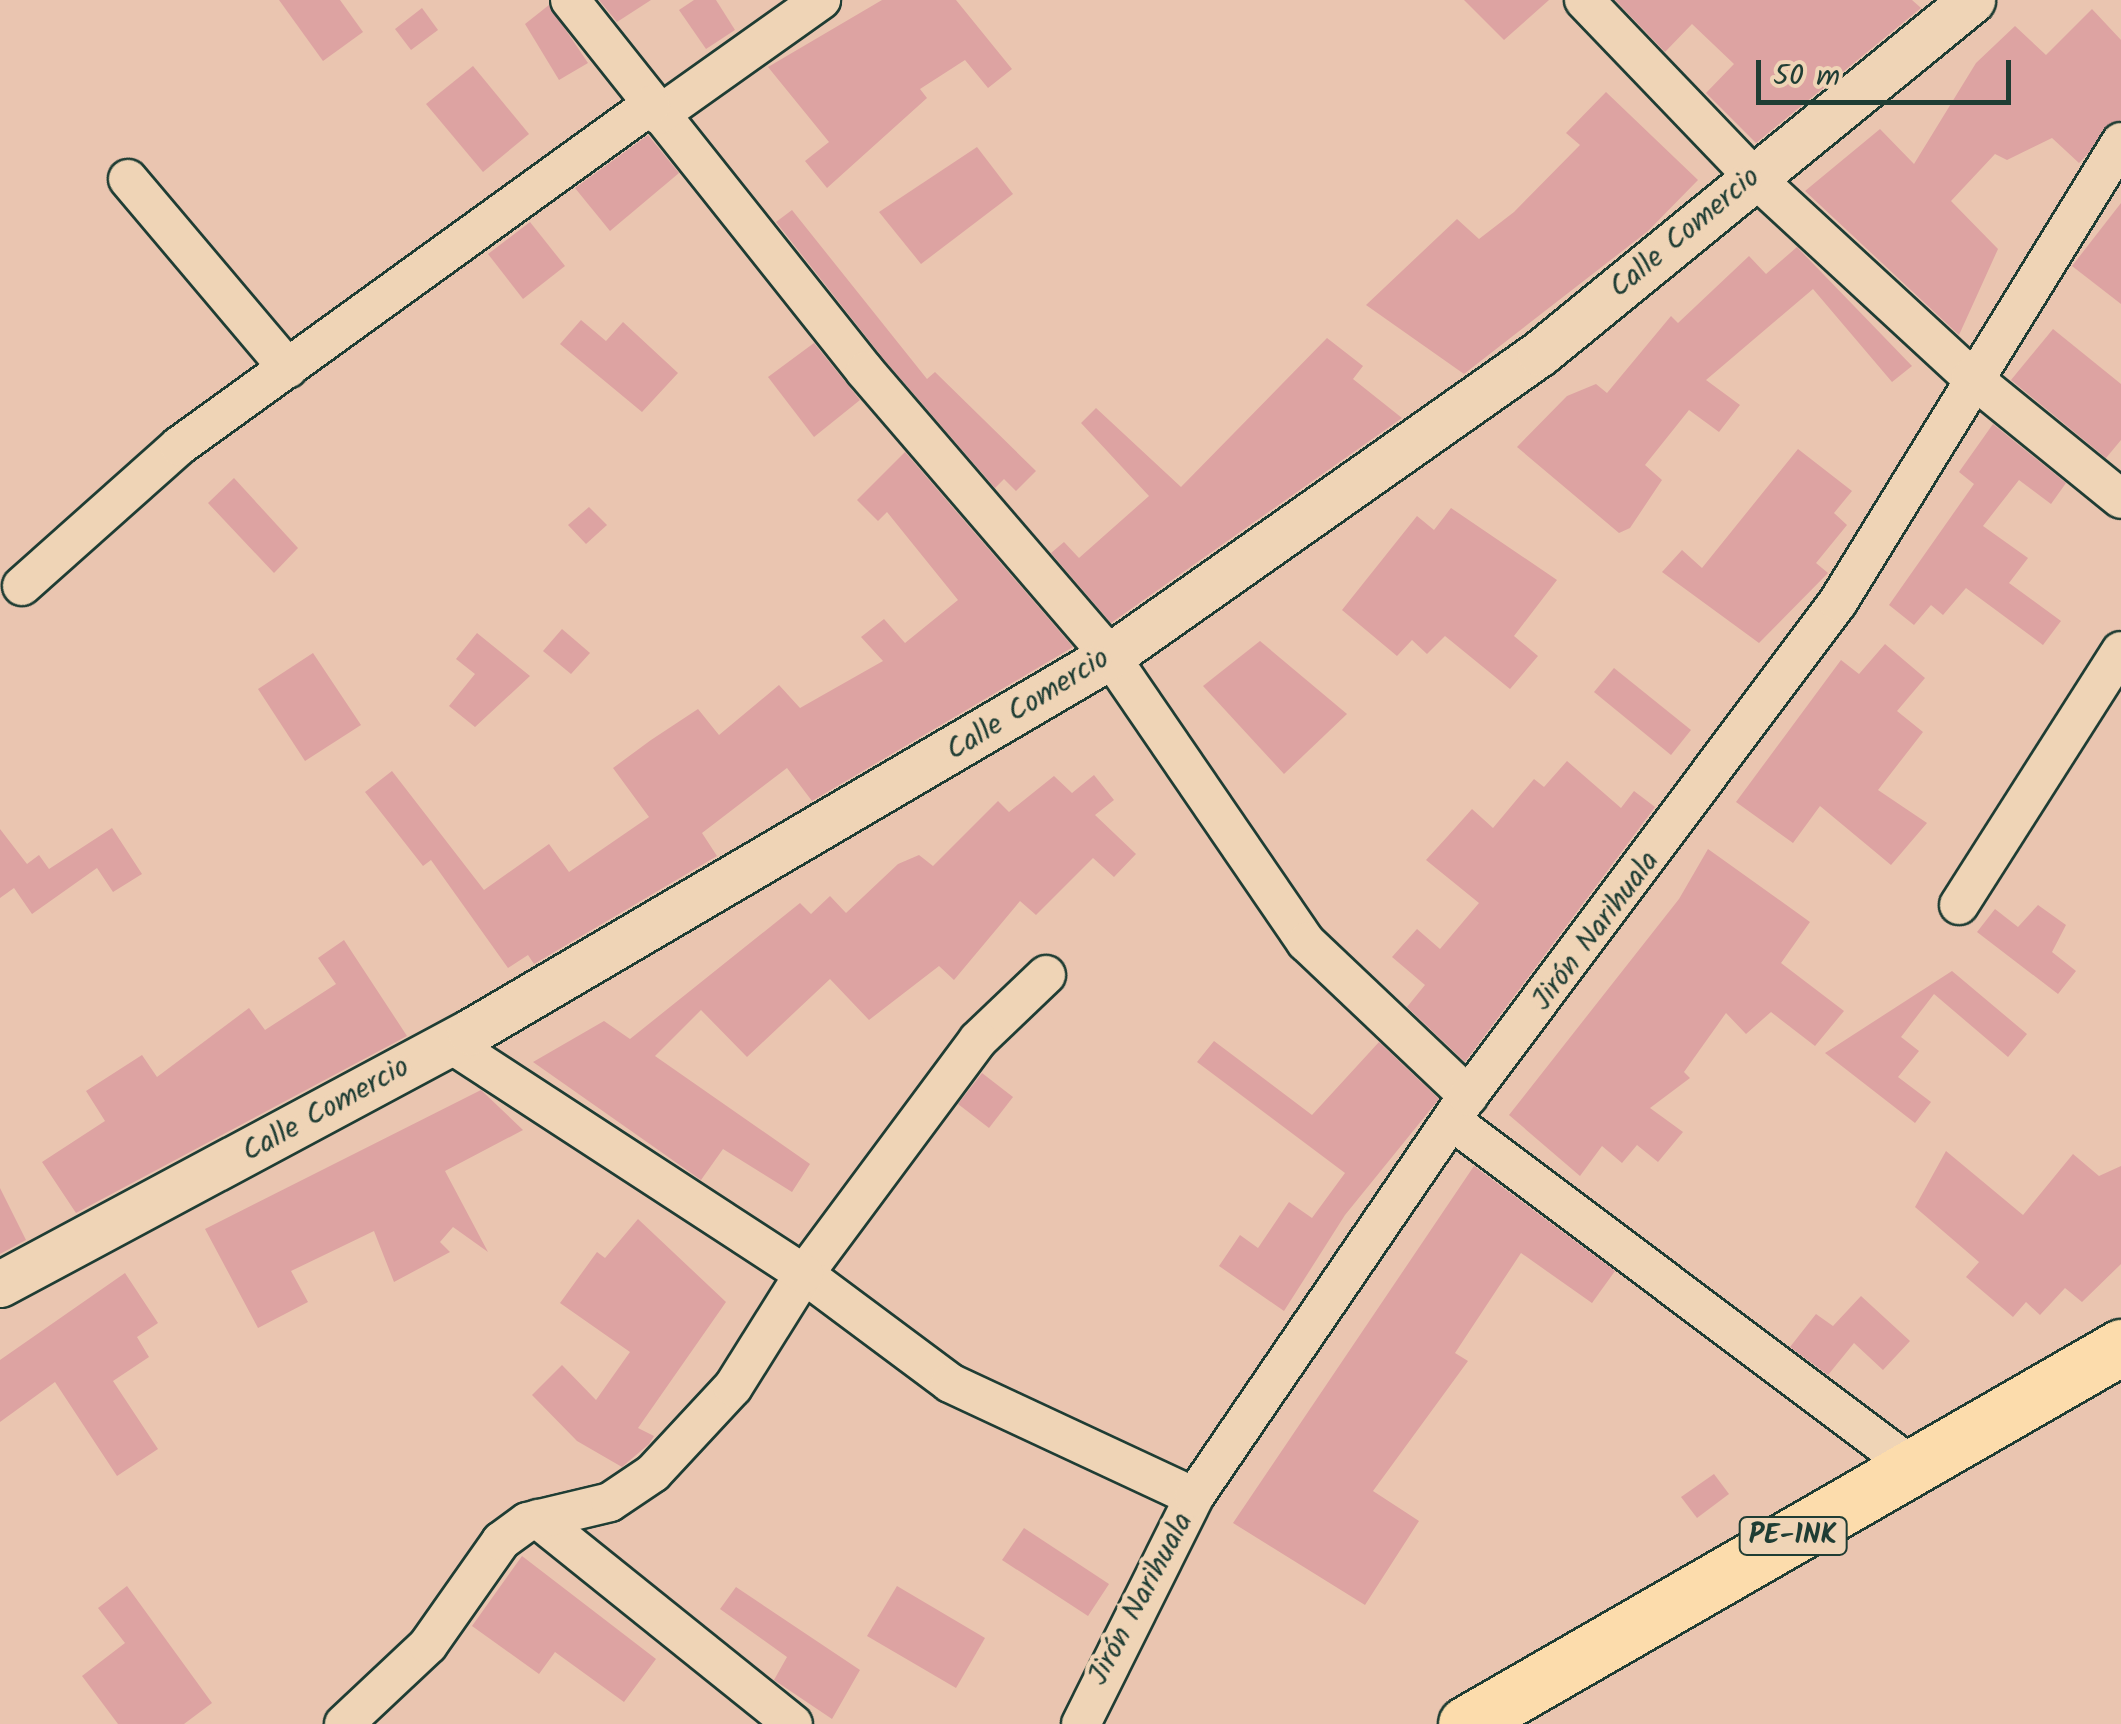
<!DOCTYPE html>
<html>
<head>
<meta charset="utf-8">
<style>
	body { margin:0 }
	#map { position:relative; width:2121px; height:1724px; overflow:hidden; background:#eac5b0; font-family:Kalam,sans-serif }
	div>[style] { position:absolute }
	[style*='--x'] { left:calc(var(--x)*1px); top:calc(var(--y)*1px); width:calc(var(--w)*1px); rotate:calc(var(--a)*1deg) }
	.building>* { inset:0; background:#dda3a2 }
	.roads { filter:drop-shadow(2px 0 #1f3d34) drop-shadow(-2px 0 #1f3d34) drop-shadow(0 2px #1f3d34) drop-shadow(0 -2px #1f3d34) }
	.minor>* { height:38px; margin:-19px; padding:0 19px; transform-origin:19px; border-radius:19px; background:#efd4b6 }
	.tertiary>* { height:45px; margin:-22.5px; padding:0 22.5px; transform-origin:22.5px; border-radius:22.5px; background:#efd4b6 }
	.primary>* { height:55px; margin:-27.5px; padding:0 27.5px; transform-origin:27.5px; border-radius:27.5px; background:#fcdcac }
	span { translate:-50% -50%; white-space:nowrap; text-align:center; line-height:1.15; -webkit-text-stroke:9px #efd4b6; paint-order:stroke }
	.shield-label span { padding:2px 8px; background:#efd4b6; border:2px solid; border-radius:8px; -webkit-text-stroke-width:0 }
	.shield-label { font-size:28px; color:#1f3d34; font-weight:700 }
	.street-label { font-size:30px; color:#1f3d34 }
	.scale { position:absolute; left:1756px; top:60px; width:255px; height:45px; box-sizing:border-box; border:5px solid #1f3d34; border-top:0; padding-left:12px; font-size:30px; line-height:35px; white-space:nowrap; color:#1f3d34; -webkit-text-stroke:8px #efd4b6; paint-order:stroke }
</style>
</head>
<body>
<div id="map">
	<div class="building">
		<i style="clip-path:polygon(279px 0,340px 0,363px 32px,323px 61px)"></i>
		<i style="clip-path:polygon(599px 0,651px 0,617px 22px)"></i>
		<i style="clip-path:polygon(694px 0,716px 0,735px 30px,706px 49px,679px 10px)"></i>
		<i style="clip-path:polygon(882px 0,956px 0,1012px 69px,988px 88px,965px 60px,920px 89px,927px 98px,827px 188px,805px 161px,829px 142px,768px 67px)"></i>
		<i style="clip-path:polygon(1464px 0,1549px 0,1504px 40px)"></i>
		<i style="clip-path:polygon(1615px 0,1912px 0,1921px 8px,1756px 143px,1706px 93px,1734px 64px,1692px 24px,1665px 52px)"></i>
		<i style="clip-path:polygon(549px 5px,588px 63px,559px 80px,525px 24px)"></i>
		<i style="clip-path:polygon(422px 8px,438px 30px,411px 50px,395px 29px)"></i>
		<i style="clip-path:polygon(2092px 9px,2121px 40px,2121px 120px,2079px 163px,2052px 138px,2007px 160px,1995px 154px,1951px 201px,1998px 249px,1959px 335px,1805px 191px,1880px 129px,1914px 164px,1976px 63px,2015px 26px,2046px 55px)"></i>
		<i style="clip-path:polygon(473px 66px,529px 134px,483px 172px,426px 104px)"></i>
		<i style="clip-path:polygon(1606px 92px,1698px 180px,1648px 231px,1464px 374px,1366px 305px,1457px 219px,1479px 239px,1514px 212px,1580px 145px,1566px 133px)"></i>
		<i style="clip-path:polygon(648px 135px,679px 173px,610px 231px,575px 188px)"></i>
		<i style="clip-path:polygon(977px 147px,1013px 194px,921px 264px,879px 212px)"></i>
		<i style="clip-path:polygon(2121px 203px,2121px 304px,2072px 266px)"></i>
		<i style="clip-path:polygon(792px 210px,927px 379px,935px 372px,1036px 471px,1016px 491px,1004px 479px,995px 488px,882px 357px,776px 222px)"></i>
		<i style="clip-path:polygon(530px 222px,565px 266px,523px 299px,488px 254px)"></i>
		<i style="clip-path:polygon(1797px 247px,1912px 366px,1892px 382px,1813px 289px,1706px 380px,1740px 405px,1719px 432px,1689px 410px,1645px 465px,1662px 480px,1630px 528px,1619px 533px,1517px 447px,1567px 396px,1596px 384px,1607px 393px,1671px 316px,1678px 323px,1749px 256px,1766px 274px)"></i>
		<i style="clip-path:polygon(581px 320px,606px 341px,623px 322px,678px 373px,642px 412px,560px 344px)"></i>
		<i style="clip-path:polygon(2053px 329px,2121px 384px,2121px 440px,2106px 458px,2011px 380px)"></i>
		<i style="clip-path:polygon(1327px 338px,1363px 366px,1353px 379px,1402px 418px,1111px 623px,1051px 553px,1064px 542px,1079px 558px,1149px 496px,1081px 423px,1096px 408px,1181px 487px)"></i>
		<i style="clip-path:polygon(814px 343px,860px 400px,814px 437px,768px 377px)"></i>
		<i style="clip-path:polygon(1993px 424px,2066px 483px,2051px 504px,2019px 480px,1983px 526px,2028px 558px,2009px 583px,2061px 621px,2043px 645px,1966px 588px,1943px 615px,1931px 605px,1914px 625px,1889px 605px,1974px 484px,1959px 472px)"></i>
		<i style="clip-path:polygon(1798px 449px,1852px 491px,1834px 513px,1847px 525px,1816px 563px,1828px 573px,1759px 643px,1662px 572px,1682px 550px,1702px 568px)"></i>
		<i style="clip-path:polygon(905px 452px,1073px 647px,812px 801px,787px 768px,702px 833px,717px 856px,534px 964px,528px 955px,508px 968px,431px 860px,423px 866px,365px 792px,392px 771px,484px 890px,549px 844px,569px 872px,649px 817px,613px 768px,651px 740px,698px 709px,719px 735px,779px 685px,800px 708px,883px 661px,861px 637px,884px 619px,905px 643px,958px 600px,887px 512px,878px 521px,857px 500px)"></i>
		<i style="clip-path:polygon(234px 478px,298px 548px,274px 573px,208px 503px)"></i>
		<i style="clip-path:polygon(589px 507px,607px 525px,586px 544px,568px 525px)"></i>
		<i style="clip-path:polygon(1451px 508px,1557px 580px,1514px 636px,1538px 656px,1510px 689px,1445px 636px,1427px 654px,1412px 640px,1397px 656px,1342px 610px,1417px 516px,1434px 530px)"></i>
		<i style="clip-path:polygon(562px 629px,590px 653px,571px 674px,543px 651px)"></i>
		<i style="clip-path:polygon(477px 633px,530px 676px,475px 727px,449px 706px,475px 674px,456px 659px)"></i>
		<i style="clip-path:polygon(1260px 641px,1347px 714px,1284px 774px,1203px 686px)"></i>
		<i style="clip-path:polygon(1885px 644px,1925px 678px,1897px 711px,1923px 732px,1878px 790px,1927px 823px,1891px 865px,1820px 806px,1793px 843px,1736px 802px,1841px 660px,1859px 674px)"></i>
		<i style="clip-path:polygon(313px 653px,361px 725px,305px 761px,258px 689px)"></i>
		<i style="clip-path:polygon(1614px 668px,1691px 730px,1671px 755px,1594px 692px)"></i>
		<i style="clip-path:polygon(1567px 761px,1621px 808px,1634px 791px,1655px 807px,1465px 1062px,1407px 1007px,1425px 985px,1392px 957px,1417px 929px,1440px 949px,1479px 903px,1426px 860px,1447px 837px,1472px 809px,1493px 828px,1534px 779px,1544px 787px)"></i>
		<i style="clip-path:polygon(1094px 775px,1114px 800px,1095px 815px,1136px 854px,1114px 877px,1093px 858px,1036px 915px,1020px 901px,954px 980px,939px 966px,869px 1020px,830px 979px,747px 1057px,701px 1010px,655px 1056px,810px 1164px,792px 1192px,723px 1149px,701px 1180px,533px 1062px,604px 1021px,630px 1039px,800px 903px,811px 914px,830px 896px,846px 913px,898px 864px,919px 855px,933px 866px,998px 801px,1009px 812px,1054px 776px,1072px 793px)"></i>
		<i style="clip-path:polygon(112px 828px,142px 874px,113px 892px,97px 868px,32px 914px,14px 888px,0 898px,0 829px,27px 864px,39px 855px,49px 869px)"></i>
		<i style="clip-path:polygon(1708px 849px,1810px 922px,1781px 963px,1844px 1011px,1815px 1046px,1771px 1012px,1746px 1034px,1726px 1013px,1684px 1072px,1690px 1078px,1650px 1108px,1683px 1132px,1658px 1162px,1637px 1145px,1622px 1163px,1602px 1146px,1580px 1176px,1509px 1115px,1679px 899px)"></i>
		<i style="clip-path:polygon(2038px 905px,2066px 925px,2052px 952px,2076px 971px,2058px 994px,1977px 932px,1995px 909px,2018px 927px)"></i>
		<i style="clip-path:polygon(344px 940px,407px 1036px,76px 1213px,42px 1162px,105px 1121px,86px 1091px,142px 1055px,157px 1077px,249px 1008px,265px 1030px,336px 984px,318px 958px)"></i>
		<i style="clip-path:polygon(1952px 971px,2027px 1034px,2008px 1057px,1934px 994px,1901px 1037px,1919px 1051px,1898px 1077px,1931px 1102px,1915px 1123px,1825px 1053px)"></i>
		<i style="clip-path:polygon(1214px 1041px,1312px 1115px,1379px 1042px,1439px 1099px,1345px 1215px,1284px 1311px,1219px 1266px,1240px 1235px,1258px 1248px,1289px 1202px,1312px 1218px,1345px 1173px,1197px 1062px)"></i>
		<i style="clip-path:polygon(982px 1073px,1013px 1097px,989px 1128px,958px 1104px)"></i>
		<i style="clip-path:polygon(481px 1090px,523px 1130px,445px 1171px,488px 1252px,453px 1227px,440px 1242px,450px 1252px,394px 1282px,374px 1231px,291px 1271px,308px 1302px,258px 1328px,205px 1229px)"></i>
		<i style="clip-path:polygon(1946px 1151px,2023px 1215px,2073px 1154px,2099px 1176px,2121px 1166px,2121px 1264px,2082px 1302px,2065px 1288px,2040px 1315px,2026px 1302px,2013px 1317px,1966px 1277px,1979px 1262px,1915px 1207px)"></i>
		<i style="clip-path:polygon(1474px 1166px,1615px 1271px,1592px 1303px,1521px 1253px,1455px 1353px,1468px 1361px,1373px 1491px,1419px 1521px,1365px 1605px,1233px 1523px)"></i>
		<i style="clip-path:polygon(0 1188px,26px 1240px,0 1254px)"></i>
		<i style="clip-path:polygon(638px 1219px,726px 1302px,638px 1428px,654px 1436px,649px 1444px,622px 1467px,577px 1441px,532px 1395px,562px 1365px,596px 1400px,630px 1352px,560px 1303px,597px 1252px,605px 1258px)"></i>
		<i style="clip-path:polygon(125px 1273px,158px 1323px,137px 1337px,149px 1357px,113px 1381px,158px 1449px,117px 1476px,55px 1382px,0 1422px,0 1360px)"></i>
		<i style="clip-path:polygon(1861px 1296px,1910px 1341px,1883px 1370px,1854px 1343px,1828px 1375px,1790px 1347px,1816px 1314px,1833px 1326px)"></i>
		<i style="clip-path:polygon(1714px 1474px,1729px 1494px,1697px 1518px,1681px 1497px)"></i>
		<i style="clip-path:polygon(1024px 1528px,1109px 1584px,1088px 1616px,1002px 1560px)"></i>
		<i style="clip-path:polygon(522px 1556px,656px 1659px,624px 1702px,555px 1652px,539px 1674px,472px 1626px)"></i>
		<i style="clip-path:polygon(127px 1586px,212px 1703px,184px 1724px,118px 1724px,82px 1676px,125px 1643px,98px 1608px)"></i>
		<i style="clip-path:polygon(897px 1586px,985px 1638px,956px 1688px,867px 1636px)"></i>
		<i style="clip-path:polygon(736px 1587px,860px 1670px,832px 1719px,774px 1680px,787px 1657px,720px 1609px)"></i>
	</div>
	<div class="roads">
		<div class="minor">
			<i style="--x:570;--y:0;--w:474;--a:51.5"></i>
			<i style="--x:865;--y:371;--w:376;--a:49.3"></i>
			<i style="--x:1110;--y:656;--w:347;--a:55.6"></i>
			<i style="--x:1306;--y:942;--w:224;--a:43.5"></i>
			<i style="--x:1584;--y:0;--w:244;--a:46.2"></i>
			<i style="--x:1753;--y:176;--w:297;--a:42.7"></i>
			<i style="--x:1971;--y:377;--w:193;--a:39.1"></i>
			<i style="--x:659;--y:115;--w:199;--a:-35.4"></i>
			<i style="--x:128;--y:179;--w:248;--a:49.8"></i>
			<i style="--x:22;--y:586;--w:210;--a:-41.7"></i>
			<i style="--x:179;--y:446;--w:582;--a:-35.85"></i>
			<i style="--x:1959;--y:905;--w:301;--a:-57.5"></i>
			<i style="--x:1046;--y:975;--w:94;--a:136.3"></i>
			<i style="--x:978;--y:1040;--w:292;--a:126.6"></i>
			<i style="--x:804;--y:1274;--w:182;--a:36.7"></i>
			<i style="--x:950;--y:1383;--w:269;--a:25"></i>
			<i style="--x:1452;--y:1121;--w:576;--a:36.89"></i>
			<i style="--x:538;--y:1519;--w:327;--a:38.8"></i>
			<i style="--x:344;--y:1724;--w:115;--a:-43.2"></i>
			<i style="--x:428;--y:1645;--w:127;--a:-54.9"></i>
			<i style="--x:501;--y:1541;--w:32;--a:-36"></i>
			<i style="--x:527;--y:1522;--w:85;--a:-13.5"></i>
			<i style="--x:610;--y:1502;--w:52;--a:-34"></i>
			<i style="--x:653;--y:1473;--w:117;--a:-47.1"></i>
			<i style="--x:733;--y:1387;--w:133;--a:-57.9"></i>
			<i style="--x:804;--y:1274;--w:423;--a:-146.9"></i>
			<i style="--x:1081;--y:1724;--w:254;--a:-63.5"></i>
			<i style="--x:1194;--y:1497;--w:486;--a:-55.7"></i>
			<i style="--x:1468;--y:1096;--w:617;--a:-53.17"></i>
			<i style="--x:1838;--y:602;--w:540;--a:-58.4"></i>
		</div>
		<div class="tertiary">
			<i style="--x:0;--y:1284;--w:533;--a:-28.2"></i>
			<i style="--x:470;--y:1032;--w:742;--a:-30.43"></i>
			<i style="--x:1110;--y:656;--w:526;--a:-35.17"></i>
			<i style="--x:1540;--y:353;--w:558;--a:-39.25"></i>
		</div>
		<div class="primary">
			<i style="--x:1466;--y:1724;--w:756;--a:-29.92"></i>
		</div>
	</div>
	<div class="shield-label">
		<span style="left:1793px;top:1536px">PE-1NK</span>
	</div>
	<div class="street-label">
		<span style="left:1685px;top:233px;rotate:-40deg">Calle Comercio</span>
		<span style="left:1028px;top:705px;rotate:-32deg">Calle Comercio</span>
		<span style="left:1596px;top:931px;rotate:-53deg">Jirón Narihuala</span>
		<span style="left:326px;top:1110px;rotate:-29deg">Calle Comercio</span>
		<span style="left:1141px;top:1599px;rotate:-62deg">Jirón Narihuala</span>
	</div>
	<div class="scale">50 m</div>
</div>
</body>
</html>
